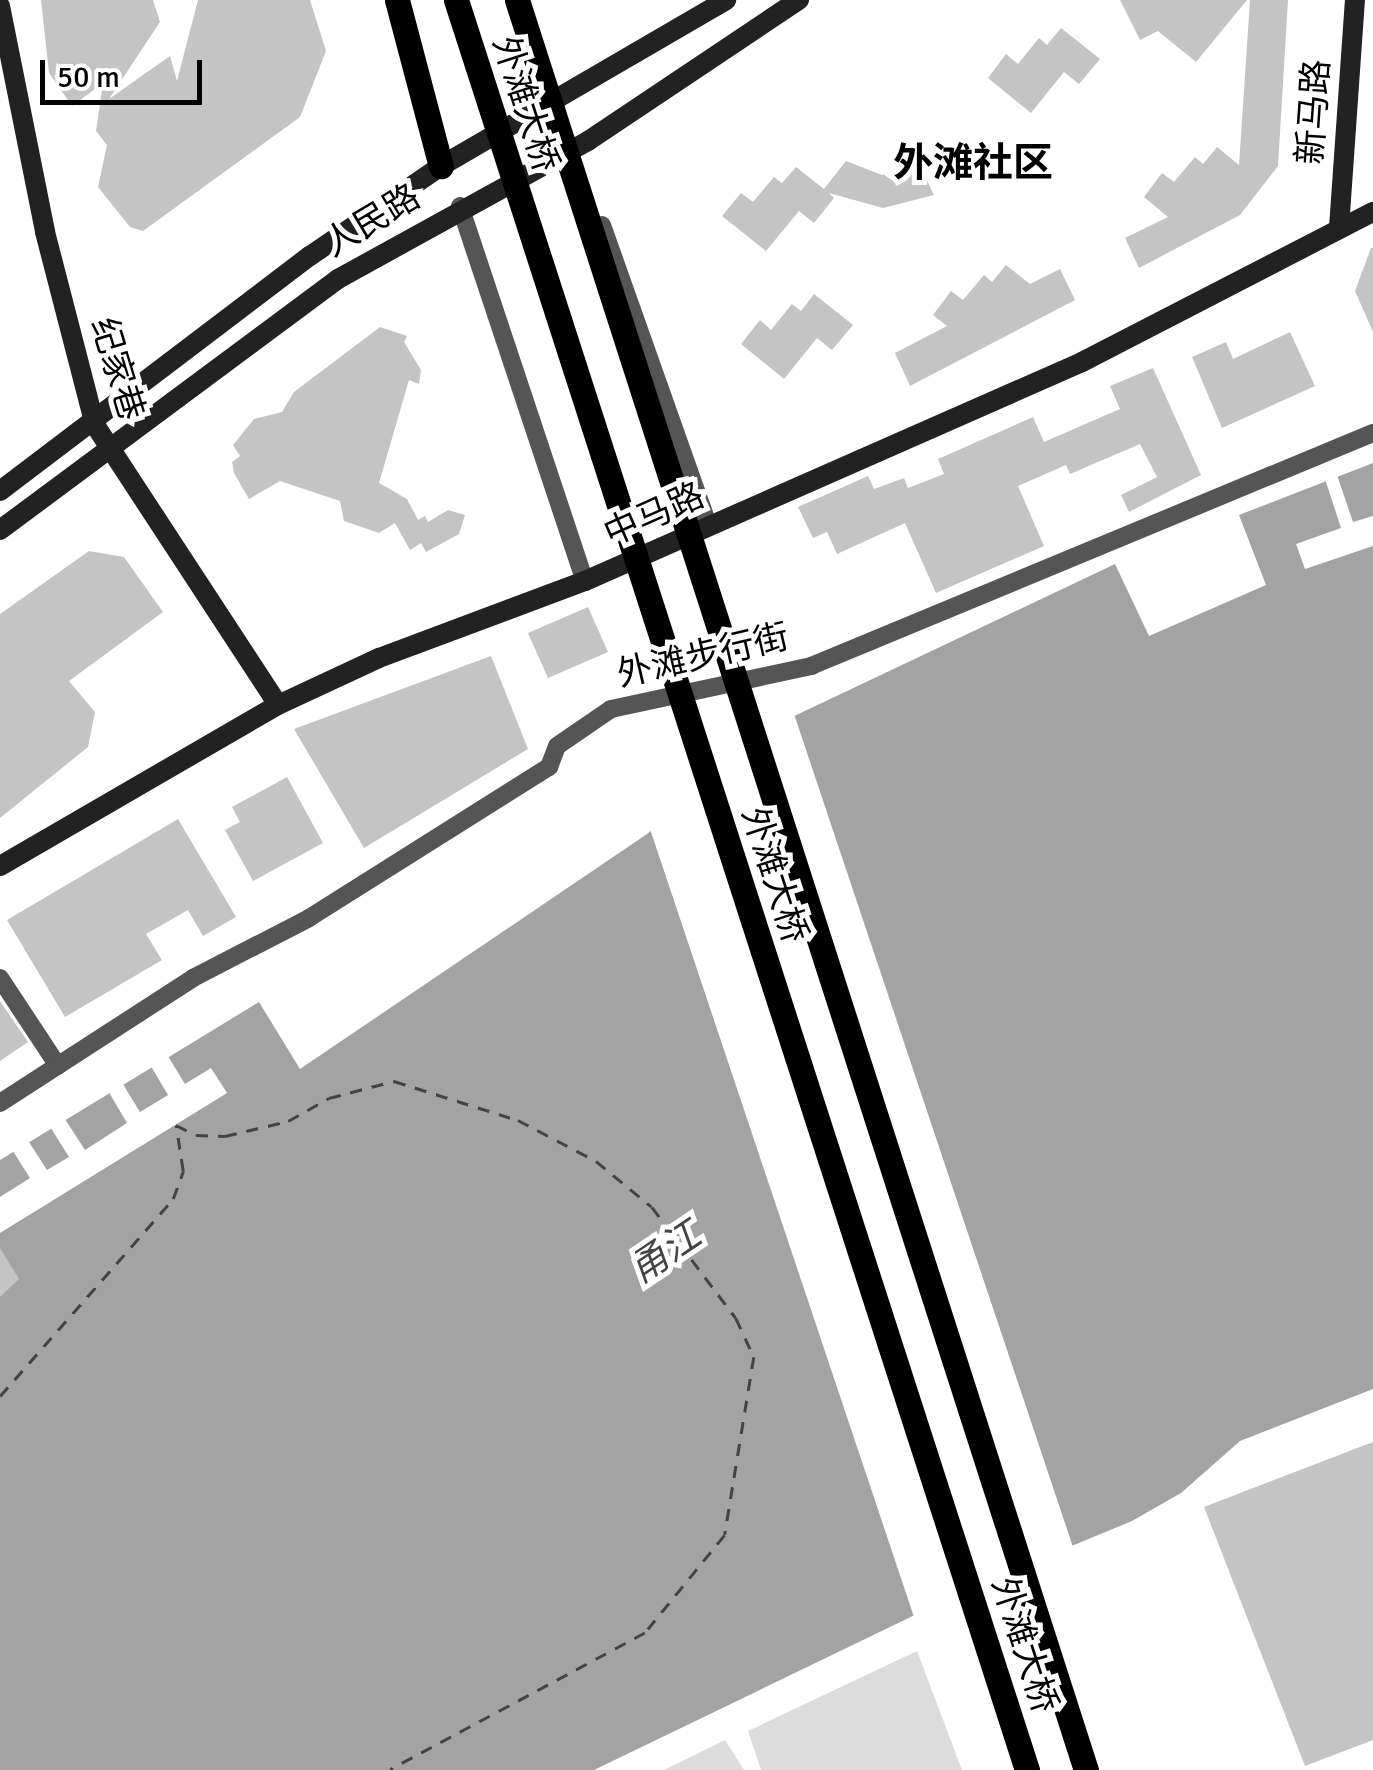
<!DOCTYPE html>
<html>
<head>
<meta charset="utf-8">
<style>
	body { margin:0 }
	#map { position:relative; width:1373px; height:1770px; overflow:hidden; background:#fff; font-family:Signika,"Noto Sans SC",sans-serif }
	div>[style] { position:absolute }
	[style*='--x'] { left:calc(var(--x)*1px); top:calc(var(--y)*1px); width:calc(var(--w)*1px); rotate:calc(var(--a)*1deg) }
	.green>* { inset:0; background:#dcdcdc }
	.water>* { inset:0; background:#a3a3a3 }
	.pier>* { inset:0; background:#fff }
	.ferry>* { height:2.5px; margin-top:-1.25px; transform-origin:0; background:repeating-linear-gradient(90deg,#444 0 12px,transparent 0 22px) }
	.building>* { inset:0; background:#c4c4c4 }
	.street>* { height:18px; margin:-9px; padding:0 9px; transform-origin:9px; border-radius:9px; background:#555 }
	.secondary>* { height:20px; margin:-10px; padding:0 10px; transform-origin:10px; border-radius:10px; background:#222 }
	.primary>* { height:25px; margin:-12.5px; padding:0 12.5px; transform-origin:12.5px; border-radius:12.5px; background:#000 }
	span { translate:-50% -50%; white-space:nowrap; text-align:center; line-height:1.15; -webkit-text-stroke:10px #fff; paint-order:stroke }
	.street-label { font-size:35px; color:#000 }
	.water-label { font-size:38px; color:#444; font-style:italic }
	.quarter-label { font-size:40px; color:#000; font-weight:700 }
	.scale { position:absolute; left:40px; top:60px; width:162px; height:45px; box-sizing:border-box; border:5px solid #000; border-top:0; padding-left:12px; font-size:30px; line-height:35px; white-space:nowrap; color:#000; -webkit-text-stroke:8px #fff; paint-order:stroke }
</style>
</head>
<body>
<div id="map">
	<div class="green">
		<i style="clip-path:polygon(917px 1651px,962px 1770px,761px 1770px,748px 1731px)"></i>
		<i style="clip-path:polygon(725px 1740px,744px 1770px,664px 1770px)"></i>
	</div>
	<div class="water">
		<i style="clip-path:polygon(1373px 463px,1373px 1389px,1240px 1441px,1181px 1493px,1132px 1521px,975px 1586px,594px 1770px,0 1770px,0 1160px,259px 1002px,300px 1069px,647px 834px,788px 719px,1115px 564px,1149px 636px,1266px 585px,1239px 515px)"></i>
	</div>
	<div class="pier">
		<i style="clip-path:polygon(1336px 472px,1353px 522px,1373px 516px,1373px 546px,1305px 569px,1296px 544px,1341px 528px,1324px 476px)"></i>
		<i style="clip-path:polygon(793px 711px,1074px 1550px,915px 1620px,649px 826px)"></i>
		<i style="clip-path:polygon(166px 1053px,185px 1084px,211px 1068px,227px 1093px,0 1233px,0 1197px,30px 1178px,11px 1148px,27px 1139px,47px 1170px,69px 1157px,49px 1125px,63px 1116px,85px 1150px,127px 1123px,107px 1089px,121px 1081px,140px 1112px,168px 1095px,149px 1063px)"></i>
	</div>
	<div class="ferry">
		<i style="--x:176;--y:1125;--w:22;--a:27"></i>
		<i style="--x:196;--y:1135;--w:29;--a:2"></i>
		<i style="--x:225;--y:1136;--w:65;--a:-13.4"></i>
		<i style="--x:288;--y:1121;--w:47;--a:-29.3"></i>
		<i style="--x:329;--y:1098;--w:67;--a:-14.7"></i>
		<i style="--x:394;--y:1081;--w:130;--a:17.5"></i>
		<i style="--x:518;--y:1120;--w:88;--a:27.7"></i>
		<i style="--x:596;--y:1161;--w:72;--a:39.4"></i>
		<i style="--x:652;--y:1207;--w:139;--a:52.9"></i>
		<i style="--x:736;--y:1318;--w:43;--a:65.2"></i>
		<i style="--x:754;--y:1357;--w:180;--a:99.3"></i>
		<i style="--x:725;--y:1535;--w:127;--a:129.2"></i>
		<i style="--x:645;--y:1633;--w:289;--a:151.8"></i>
		<i style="--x:0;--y:1396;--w:262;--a:-48.7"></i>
		<i style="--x:173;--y:1199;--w:30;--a:-70"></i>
		<i style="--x:183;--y:1171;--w:46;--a:-98.8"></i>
	</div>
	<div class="building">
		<i style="clip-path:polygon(41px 0,153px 0,160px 22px,109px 99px,170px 56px,177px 81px,198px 0,310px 0,326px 51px,300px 117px,143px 231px,130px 227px,98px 187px,107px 145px,96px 131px,103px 83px,72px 106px,49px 73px)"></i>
		<i style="clip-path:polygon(1120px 0,1247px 0,1196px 62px,1158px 31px,1140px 40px)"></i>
		<i style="clip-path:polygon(1250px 0,1288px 0,1278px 166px,1240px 215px,1139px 268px,1125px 238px,1168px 217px,1144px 197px,1162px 173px,1174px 182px,1195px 157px,1203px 164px,1217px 147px,1239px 165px)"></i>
		<i style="clip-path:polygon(1061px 28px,1100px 59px,1079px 84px,1064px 72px,1031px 113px,988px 78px,1006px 54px,1018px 64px,1039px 38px,1047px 45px)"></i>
		<i style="clip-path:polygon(846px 161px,882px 175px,920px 167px,934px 195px,883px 208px,829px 193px,834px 198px,814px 223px,799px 211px,766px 251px,722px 216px,741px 193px,753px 202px,774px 177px,782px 183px,796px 167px,824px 189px)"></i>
		<i style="clip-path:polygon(1371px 248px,1373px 248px,1373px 332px,1355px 291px)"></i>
		<i style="clip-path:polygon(1006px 265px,1030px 284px,1060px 269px,1075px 300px,910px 386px,895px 353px,947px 326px,933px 315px,951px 291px,963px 300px,984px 275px,992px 282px)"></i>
		<i style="clip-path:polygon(814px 294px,853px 325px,832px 350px,817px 338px,784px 379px,741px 344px,760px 320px,771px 330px,792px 304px,801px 311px)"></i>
		<i style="clip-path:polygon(380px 327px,407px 336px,404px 342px,421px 370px,419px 384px,409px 380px,379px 483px,407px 499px,418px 520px,425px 516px,428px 522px,448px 510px,465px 515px,459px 534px,426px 552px,421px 543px,410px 550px,395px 523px,379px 533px,344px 521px,340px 501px,280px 481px,249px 499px,234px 473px,232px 462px,240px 456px,233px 445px,254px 419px,282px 412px,294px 392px)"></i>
		<i style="clip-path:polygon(1290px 332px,1315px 386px,1222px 428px,1192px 357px,1226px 342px,1233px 359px)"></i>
		<i style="clip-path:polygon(1153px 368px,1201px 475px,1129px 512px,1121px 495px,1157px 477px,1140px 444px,1070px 474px,1066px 465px,1018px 486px,1044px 546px,936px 593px,905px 523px,837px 554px,827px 532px,813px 538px,798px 507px,868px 476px,874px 489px,904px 478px,908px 488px,944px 474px,938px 459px,1033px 417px,1044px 442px,1120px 409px,1110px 386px)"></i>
		<i style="clip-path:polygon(89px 551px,124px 557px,163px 612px,69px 681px,95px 712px,88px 747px,0 818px,0 614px)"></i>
		<i style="clip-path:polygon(588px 607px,608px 652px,548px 678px,528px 633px)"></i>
		<i style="clip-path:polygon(491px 656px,528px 749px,364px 848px,294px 729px)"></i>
		<i style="clip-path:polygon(287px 777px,323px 843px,253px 881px,225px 830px,240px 822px,232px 807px)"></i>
		<i style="clip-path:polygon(178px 819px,236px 917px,203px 936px,188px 910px,146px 934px,162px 960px,65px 1017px,7px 920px)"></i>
		<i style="clip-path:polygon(0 1001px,28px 1042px,0 1061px)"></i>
		<i style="clip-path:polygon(0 1248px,19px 1279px,0 1297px)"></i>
		<i style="clip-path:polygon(1373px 1442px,1373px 1740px,1305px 1766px,1204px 1507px)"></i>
	</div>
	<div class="street">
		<i style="--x:460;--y:206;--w:395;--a:71.6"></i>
		<i style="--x:602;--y:225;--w:320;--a:70.5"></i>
		<i style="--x:0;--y:978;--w:105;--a:56.6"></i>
		<i style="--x:0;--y:1103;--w:230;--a:-32.9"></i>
		<i style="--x:193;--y:978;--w:131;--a:-27.3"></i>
		<i style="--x:309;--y:918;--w:284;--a:-32.2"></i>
		<i style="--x:549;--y:767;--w:22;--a:-69"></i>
		<i style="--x:557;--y:746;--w:65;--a:-34.4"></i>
		<i style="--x:611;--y:709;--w:205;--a:-12.1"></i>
		<i style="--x:811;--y:666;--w:608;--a:-22.52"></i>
	</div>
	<div class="secondary">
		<i style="--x:0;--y:6;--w:230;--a:78.7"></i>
		<i style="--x:45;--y:232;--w:199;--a:75.5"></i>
		<i style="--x:95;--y:425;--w:334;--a:56.8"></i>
		<i style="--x:1339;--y:228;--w:229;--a:-86"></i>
		<i style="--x:0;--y:491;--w:389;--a:-37.2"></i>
		<i style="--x:310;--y:256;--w:159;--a:-34.5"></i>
		<i style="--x:441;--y:166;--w:330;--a:-30.2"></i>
		<i style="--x:0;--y:530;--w:421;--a:-36.6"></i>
		<i style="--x:338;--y:279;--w:286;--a:-28.9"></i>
		<i style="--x:588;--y:141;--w:254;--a:-33.8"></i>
		<i style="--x:0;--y:866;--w:321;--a:-30.1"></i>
		<i style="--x:278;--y:705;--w:111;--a:-25"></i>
		<i style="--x:379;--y:658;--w:220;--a:-20.5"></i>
		<i style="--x:585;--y:581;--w:543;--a:-23.78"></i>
		<i style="--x:1082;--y:362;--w:327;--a:-27.3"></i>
	</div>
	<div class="primary">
		<i style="--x:397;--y:0;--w:172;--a:75.2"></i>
		<i style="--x:456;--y:0;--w:1860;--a:72.12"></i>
		<i style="--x:517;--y:0;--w:1859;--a:72.18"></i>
	</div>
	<div class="street-label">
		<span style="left:525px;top:104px;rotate:72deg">外滩大桥</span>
		<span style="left:1314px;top:112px;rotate:-86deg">新马路</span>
		<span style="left:372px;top:221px;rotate:-31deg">人民路</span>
		<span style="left:117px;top:369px;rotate:73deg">纪家巷</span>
		<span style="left:654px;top:515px;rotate:-24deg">中马路</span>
		<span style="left:703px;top:656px;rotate:-13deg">外滩步行街</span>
		<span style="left:774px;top:875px;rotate:72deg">外滩大桥</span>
		<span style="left:1024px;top:1645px;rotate:72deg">外滩大桥</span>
	</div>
	<div class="water-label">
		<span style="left:665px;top:1253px;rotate:-34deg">甬江</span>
	</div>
	<div class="quarter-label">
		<span style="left:973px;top:163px">外滩社区</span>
	</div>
	<div class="scale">50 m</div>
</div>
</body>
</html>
